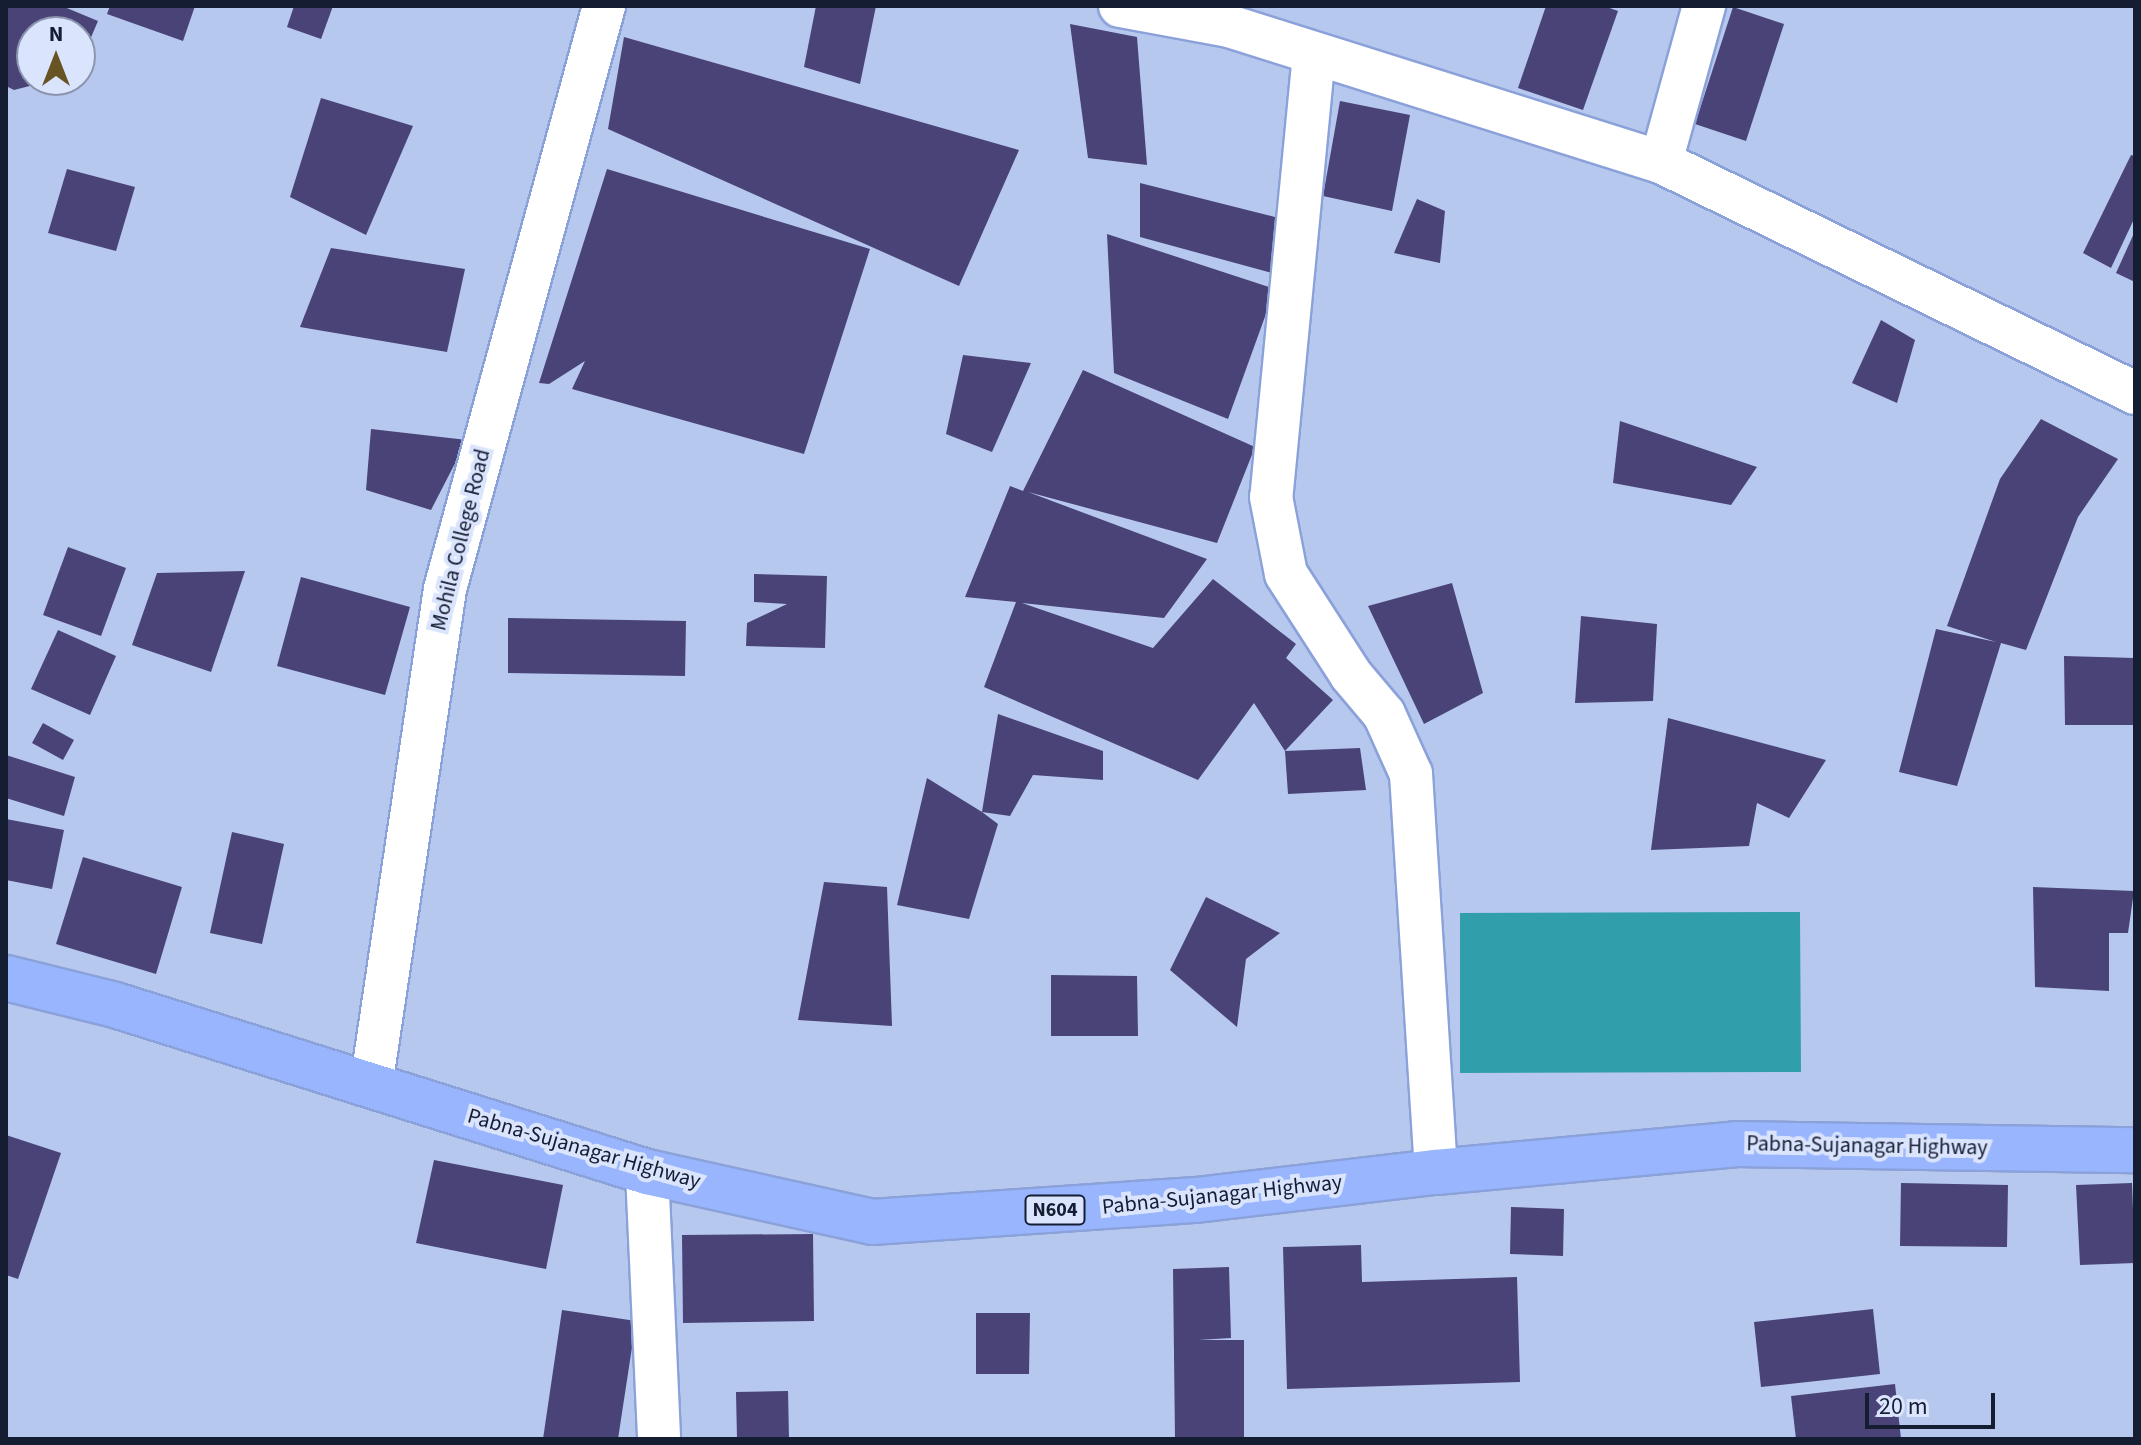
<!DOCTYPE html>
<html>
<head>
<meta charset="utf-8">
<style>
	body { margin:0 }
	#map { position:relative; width:2141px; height:1445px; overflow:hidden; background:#c8d7fa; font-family:"Source Sans 3",sans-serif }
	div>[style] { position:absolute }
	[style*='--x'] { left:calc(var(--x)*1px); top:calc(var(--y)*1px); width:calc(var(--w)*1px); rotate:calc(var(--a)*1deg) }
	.built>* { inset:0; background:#b7c8ee }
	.water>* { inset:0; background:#309eab }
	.building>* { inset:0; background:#494377 }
	.roads { filter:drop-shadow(2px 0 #8ba1d9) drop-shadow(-2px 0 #8ba1d9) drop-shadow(0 2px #8ba1d9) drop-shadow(0 -2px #8ba1d9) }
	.street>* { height:42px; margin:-21px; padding:0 21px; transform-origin:21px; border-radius:21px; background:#fff }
	.highway>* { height:44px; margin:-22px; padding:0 22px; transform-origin:22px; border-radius:22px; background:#98b5fd }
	span { translate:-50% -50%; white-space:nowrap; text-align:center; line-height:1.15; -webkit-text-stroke:8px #dae4fc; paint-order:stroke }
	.shield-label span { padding:2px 6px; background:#dae4fc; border:2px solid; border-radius:6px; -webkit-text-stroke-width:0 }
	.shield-label { font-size:20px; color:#151d33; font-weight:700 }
	.street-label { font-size:22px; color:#151d33 }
	.frame { position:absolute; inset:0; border:8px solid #151d33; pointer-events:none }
	.north { position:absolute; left:16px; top:16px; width:80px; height:80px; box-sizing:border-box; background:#dae4fc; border:2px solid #8b94ac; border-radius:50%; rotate:0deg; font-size:22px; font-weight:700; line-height:32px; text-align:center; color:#151d33 }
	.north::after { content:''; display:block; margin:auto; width:28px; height:36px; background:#685322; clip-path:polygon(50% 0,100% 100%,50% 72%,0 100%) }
	.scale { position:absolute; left:1865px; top:1393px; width:130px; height:36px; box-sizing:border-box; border:4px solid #151d33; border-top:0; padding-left:10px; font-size:24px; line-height:28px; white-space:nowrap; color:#151d33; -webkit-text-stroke:6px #dae4fc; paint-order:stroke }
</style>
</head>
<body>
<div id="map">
	<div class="built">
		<i style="clip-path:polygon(evenodd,6px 6px,2135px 6px,2135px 1439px,6px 1439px,6px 6px,32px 32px,80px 32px,80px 80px,32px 80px,32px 32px)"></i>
	</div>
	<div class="water">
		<i style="clip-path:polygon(1800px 912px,1801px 1072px,1460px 1073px,1460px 913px)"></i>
	</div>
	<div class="building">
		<i style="clip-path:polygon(6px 6px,62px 6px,98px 21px,80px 63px,80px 32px,32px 32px,32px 80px,49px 81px,14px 90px,6px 86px)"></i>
		<i style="clip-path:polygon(110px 6px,195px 6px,183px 41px,107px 14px)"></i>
		<i style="clip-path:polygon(294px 6px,333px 6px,321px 39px,287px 27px)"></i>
		<i style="clip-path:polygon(816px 6px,876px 6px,860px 84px,804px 67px)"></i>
		<i style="clip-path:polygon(1546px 6px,1604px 6px,1618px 11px,1583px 110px,1518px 88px)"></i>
		<i style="clip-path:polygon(1733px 7px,1784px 24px,1746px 141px,1695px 124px)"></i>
		<i style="clip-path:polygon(1070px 24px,1137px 37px,1147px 165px,1088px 158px)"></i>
		<i style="clip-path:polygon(624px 37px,1019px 150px,959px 286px,608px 129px)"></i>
		<i style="clip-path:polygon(321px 98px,413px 126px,366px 235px,290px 197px)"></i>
		<i style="clip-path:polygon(1340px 101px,1410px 115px,1392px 211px,1323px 196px)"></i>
		<i style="clip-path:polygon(2131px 155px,2135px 156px,2135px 217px,2111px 268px,2083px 253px)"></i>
		<i style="clip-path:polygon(67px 169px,135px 187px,116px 251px,48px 233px)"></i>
		<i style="clip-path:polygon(607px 169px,870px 249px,804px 454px,572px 389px,585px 361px,549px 384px,539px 383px)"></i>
		<i style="clip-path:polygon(1140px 183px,1283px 219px,1272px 273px,1140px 237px)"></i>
		<i style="clip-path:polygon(1417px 199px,1445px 211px,1440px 263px,1394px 253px)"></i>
		<i style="clip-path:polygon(2135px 231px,2135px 282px,2116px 273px)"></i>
		<i style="clip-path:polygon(1107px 234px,1275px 289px,1228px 419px,1114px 373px)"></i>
		<i style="clip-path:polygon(331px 248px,465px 269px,447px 352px,300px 327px)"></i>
		<i style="clip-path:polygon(1881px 320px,1915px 340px,1897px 403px,1852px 383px)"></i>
		<i style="clip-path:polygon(963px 355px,1031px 363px,992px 452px,946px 434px)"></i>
		<i style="clip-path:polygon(1083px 370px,1255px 447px,1217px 543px,1028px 492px,1207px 559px,1164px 618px,1022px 603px,1153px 648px,1213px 579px,1296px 644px,1286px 658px,1333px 700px,1285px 751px,1254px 703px,1198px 780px,984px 687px,1016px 602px,965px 597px,1010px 486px,1023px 491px)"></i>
		<i style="clip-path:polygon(2041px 419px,2118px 459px,2078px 517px,2026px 650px,2001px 643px,1957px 786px,1899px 772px,1936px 629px,1996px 642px,1947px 626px,2000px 479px)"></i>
		<i style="clip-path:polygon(1620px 421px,1757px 467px,1731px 505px,1613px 483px)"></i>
		<i style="clip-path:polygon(371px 429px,467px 440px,431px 510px,366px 490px)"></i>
		<i style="clip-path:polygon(68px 547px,126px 568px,101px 636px,43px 615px)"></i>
		<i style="clip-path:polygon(245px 571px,211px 672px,132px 645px,157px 573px)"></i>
		<i style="clip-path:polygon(754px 574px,827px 576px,825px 648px,746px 646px,747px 623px,787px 604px,754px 602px)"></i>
		<i style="clip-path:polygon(301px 577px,410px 607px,385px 695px,277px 666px)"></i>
		<i style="clip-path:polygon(1452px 583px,1483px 693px,1424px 724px,1368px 606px)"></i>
		<i style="clip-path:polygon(1581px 616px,1657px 624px,1653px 701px,1575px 703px)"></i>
		<i style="clip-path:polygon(508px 618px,686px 621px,685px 676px,508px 673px)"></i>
		<i style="clip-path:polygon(58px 630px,116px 656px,90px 715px,31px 689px)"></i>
		<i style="clip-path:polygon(2064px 656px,2135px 658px,2135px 725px,2065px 725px)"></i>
		<i style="clip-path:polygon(998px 714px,1103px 751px,1103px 780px,1033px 775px,1010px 816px,982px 812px,998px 824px,969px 919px,897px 905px,927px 778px,982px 812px)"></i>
		<i style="clip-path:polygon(1668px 718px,1826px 760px,1789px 818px,1757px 803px,1749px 846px,1651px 850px)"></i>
		<i style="clip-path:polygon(43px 723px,74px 740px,63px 760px,32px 743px)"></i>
		<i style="clip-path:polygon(1360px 748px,1366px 790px,1288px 794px,1285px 751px)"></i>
		<i style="clip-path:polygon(6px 755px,75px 777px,64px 816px,6px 798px)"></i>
		<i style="clip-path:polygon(6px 819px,64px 830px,52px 889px,6px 880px)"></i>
		<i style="clip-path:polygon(232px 832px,284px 844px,262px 944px,210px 933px)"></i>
		<i style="clip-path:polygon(83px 857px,182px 887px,156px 974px,56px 944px)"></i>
		<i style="clip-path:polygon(824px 882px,887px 887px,892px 1026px,798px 1020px)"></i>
		<i style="clip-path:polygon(2033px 887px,2134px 891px,2128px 933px,2109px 933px,2109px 991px,2035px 987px)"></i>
		<i style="clip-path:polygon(1206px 897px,1280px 933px,1246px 959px,1237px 1027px,1170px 970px)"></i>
		<i style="clip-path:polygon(1051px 975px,1137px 976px,1138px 1036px,1051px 1036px)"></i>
		<i style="clip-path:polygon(6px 1135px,61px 1153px,18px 1279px,6px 1275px)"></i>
		<i style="clip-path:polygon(434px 1160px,563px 1185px,546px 1269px,416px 1243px)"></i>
		<i style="clip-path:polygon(1901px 1183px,2008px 1185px,2007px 1247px,1900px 1246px)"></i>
		<i style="clip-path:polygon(2132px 1183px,2135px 1263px,2080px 1265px,2076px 1185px)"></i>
		<i style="clip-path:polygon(1511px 1207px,1564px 1209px,1563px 1256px,1510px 1254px)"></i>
		<i style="clip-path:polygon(813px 1234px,814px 1321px,683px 1323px,682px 1235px)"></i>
		<i style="clip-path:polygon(1361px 1245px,1362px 1282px,1517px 1277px,1520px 1382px,1287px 1389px,1283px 1247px)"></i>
		<i style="clip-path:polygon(1229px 1267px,1231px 1338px,1198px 1340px,1244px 1340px,1244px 1439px,1175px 1439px,1173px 1269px)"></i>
		<i style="clip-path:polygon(1873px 1309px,1880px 1374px,1761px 1387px,1754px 1322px)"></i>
		<i style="clip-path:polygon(562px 1310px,636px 1321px,618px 1439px,543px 1439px)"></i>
		<i style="clip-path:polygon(976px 1313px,1030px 1313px,1029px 1374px,976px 1374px)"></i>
		<i style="clip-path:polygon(1895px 1384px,1901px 1439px,1796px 1439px,1791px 1396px)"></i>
		<i style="clip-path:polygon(788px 1391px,789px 1439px,737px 1439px,736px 1392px)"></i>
	</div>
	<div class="roads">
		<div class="street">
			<i style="--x:1120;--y:6;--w:111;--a:10.4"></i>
			<i style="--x:1229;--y:26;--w:453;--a:17.5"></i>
			<i style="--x:1661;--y:162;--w:527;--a:25.98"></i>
			<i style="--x:1314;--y:54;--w:445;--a:95.5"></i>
			<i style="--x:1271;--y:497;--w:78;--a:79"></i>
			<i style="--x:1286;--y:574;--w:120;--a:57.2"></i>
			<i style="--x:1351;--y:675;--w:51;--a:49.8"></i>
			<i style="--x:1384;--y:714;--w:66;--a:65.8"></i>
			<i style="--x:1411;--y:774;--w:399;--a:86.4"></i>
			<i style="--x:1661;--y:162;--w:162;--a:-74.6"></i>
			<i style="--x:371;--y:1086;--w:502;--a:-81.53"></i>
			<i style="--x:445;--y:589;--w:604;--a:-74.74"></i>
			<i style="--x:647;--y:1172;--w:267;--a:87.4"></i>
		</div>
		<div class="highway">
			<i style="--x:6;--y:978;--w:112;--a:13.9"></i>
			<i style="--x:115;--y:1005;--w:558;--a:17.43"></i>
			<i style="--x:647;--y:1172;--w:230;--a:12.5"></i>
			<i style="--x:872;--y:1222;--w:325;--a:-3.9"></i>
			<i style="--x:1196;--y:1200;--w:242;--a:-6.7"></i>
			<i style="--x:1436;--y:1172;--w:300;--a:-5.3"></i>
			<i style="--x:1735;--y:1144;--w:400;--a:0.9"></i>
		</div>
	</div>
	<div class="shield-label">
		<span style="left:1055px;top:1210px">N604</span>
	</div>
	<div class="street-label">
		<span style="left:461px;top:540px;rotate:-76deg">Mohila College Road</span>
		<span style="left:1867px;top:1146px;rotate:1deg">Pabna-Sujanagar Highway</span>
		<span style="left:584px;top:1149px;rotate:16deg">Pabna-Sujanagar Highway</span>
		<span style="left:1222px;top:1195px;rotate:-6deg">Pabna-Sujanagar Highway</span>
	</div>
	<div class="frame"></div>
	<div class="north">N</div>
	<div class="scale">20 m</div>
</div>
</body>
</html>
